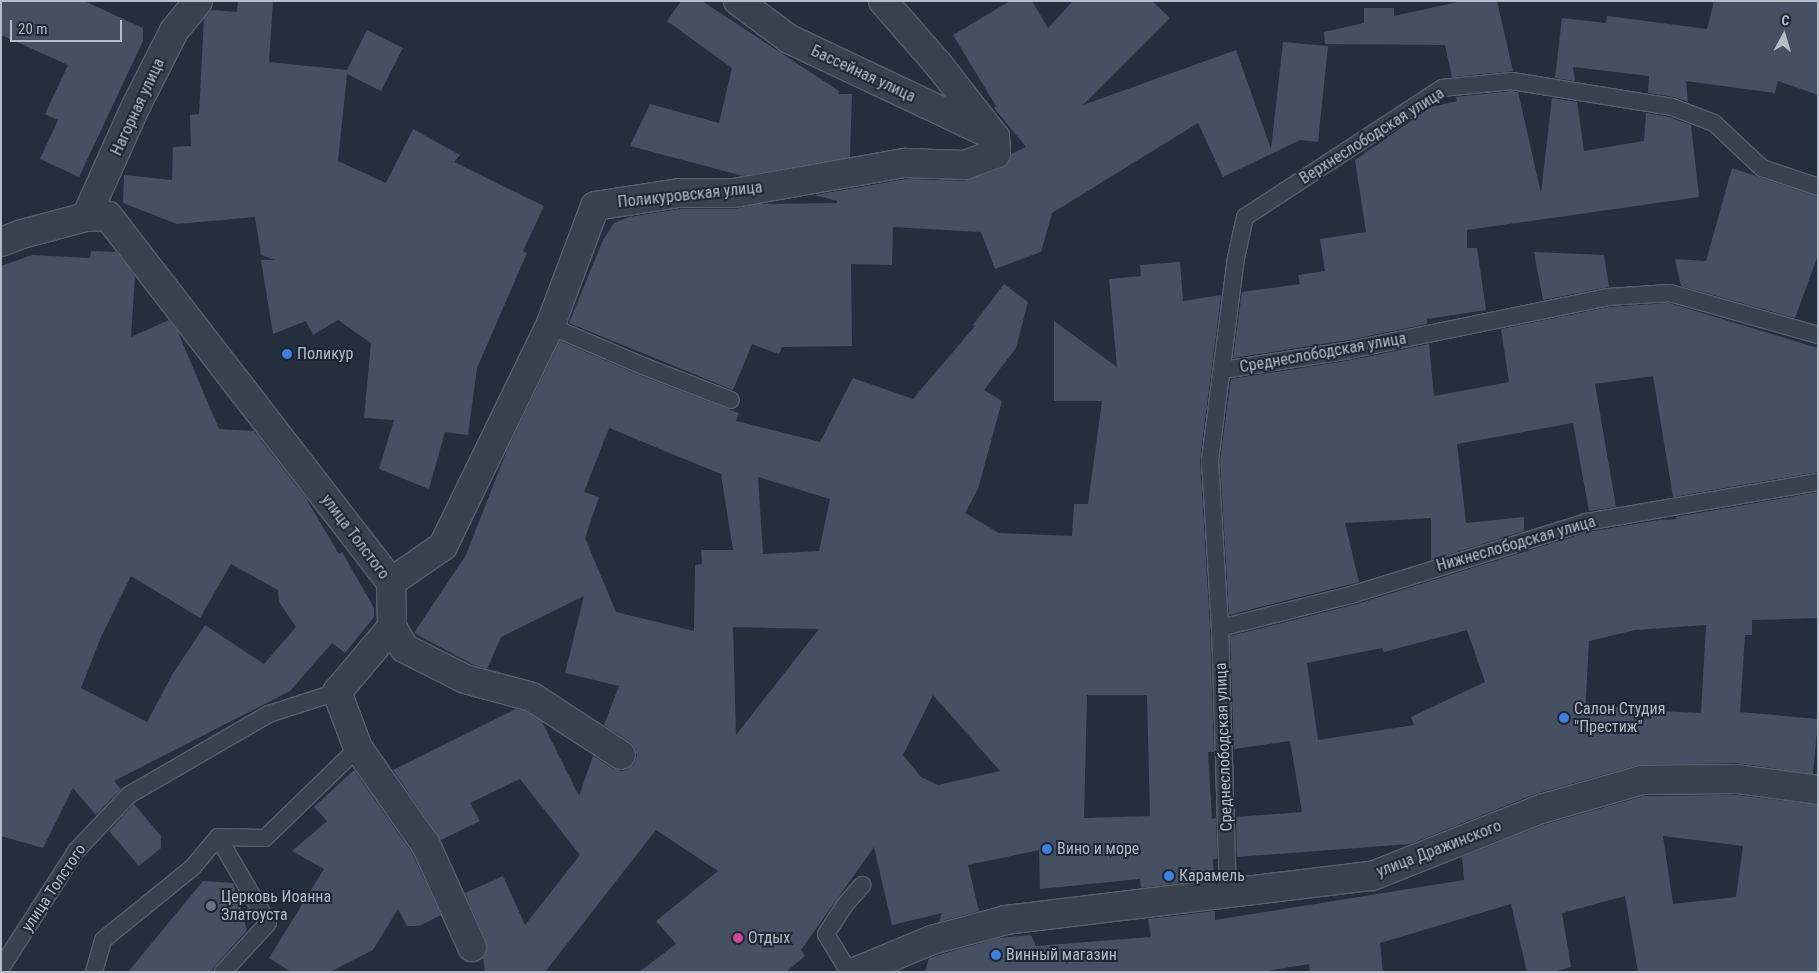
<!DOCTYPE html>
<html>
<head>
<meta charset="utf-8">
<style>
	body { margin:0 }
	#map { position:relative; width:1819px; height:973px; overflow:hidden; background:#242f3e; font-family:"Roboto Condensed",sans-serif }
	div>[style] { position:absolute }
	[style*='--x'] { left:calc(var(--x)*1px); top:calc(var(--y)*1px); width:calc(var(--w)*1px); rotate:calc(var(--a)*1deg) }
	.building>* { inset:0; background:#455162 }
	.roads { filter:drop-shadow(1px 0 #565f6c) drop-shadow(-1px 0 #565f6c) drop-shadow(0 1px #565f6c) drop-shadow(0 -1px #565f6c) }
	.lane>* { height:16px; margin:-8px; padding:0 8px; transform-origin:8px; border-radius:8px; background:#38414e }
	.street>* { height:28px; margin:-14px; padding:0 14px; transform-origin:14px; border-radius:14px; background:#38414e }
	.dots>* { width:14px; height:14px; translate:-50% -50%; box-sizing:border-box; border:2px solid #1d2633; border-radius:50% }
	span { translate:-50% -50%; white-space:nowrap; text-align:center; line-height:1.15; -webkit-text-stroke:4px #1d2633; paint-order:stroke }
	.street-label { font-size:16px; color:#b4bcc9 }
	.poi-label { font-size:16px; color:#b4bcc9 }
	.left { translate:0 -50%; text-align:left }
	.frame { position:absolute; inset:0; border:2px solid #b4bcc9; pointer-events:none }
	.north { position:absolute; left:1759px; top:10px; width:50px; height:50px; -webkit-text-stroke:4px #1d2633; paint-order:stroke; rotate:6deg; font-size:14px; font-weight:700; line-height:20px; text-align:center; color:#b4bcc9 }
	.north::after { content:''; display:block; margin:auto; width:18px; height:22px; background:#b4bcc9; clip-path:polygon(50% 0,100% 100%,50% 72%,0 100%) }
	.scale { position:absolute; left:10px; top:20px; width:112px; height:22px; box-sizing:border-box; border:2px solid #b4bcc9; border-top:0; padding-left:6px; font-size:15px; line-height:18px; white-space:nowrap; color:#b4bcc9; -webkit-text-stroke:4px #1d2633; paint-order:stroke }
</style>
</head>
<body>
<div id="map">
	<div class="building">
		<i style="clip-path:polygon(1px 1px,84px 1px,143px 28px,143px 41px,79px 177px,40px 159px,58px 120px,45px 114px,68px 65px,1px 35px)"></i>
		<i style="clip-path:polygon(238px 1px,273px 1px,269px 62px,347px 70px,367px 30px,403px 48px,381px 91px,347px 74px,338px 161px,386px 183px,413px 129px,460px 155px,454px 162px,544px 206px,523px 251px,527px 253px,477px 368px,468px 435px,445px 432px,429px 489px,379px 469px,394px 420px,364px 418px,371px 343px,338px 320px,313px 335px,306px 321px,273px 334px,261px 260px,275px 260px,261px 255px,255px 217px,177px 224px,123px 203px,124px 175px,172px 180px,173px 147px,191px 146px,190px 115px,199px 114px,204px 18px,211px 10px,237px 12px)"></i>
		<i style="clip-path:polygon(681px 1px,702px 1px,839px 91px,838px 94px,852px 94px,850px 157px,743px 176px,630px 146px,650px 104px,719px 123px,732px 68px,667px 21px)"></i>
		<i style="clip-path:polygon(1010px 1px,1032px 1px,1048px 28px,1073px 1px,1152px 1px,1170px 18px,1083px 105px,1236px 50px,1271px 149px,1283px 42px,1328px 46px,1318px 142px,1300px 140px,1223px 177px,1198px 123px,1052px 213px,1041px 252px,995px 269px,981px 232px,893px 227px,892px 265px,851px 264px,852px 346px,782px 347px,779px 354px,752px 344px,733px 390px,569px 323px,603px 240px,614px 223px,629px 217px,680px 209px,734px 209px,759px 204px,837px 203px,837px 201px,815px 195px,906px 179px,965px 181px,1002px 168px,1009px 163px,1011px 154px,1026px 147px,994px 108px,996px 106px,953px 35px)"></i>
		<i style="clip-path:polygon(1462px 1px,1497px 1px,1513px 71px,1452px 77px,1445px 45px,1325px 44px,1324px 32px,1364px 23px,1364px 8px,1394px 8px,1394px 16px)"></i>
		<i style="clip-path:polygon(1714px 1px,1818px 1px,1818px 95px,1778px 81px,1775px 93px,1686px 81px,1688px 102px,1674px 97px,1648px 93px,1649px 76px,1573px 67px,1575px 81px,1555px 78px,1562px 18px,1606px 23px,1607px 16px,1707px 29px)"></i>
		<i style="clip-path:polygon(1512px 91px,1518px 92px,1541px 193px,1552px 98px,1577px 102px,1584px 151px,1644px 141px,1646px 113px,1669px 117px,1691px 125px,1699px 197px,1467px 230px,1467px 248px,1477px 248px,1486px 310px,1427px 319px,1427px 324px,1348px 340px,1233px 358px,1242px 292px,1300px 284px,1298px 275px,1325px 271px,1320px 239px,1366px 232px,1355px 160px,1431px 107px,1457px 101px,1456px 97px)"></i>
		<i style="clip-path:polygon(1732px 168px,1818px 197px,1818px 255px,1795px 318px,1681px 286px,1675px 259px,1706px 261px)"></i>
		<i style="clip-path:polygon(evenodd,91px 251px,116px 252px,135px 276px,131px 337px,169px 320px,177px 330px,219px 429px,254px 431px,305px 497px,339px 554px,342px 552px,374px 608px,374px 617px,345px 653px,332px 643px,290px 691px,114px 781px,121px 789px,96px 815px,73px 788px,43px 848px,1px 836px,1px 266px,32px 255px,90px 258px,91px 251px,231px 564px,278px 590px,279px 602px,296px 627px,264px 664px,205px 625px,172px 675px,147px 722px,81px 688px,101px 637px,131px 576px,200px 618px,231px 564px)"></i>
		<i style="clip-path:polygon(1534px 252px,1604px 255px,1609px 287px,1543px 300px)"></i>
		<i style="clip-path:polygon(evenodd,1180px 262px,1183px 301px,1221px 295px,1200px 460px,1210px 628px,1214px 752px,1208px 752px,1212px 819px,1216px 818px,1217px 859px,1213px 859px,1214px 879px,1141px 888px,1140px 879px,1040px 889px,1039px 850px,968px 865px,979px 911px,939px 922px,942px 913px,892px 925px,874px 847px,801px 950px,805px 956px,786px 972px,639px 972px,676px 944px,656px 921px,718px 871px,656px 830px,545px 972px,485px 972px,483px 957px,487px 949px,486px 941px,465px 893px,503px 876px,525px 925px,580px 855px,520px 779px,470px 803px,480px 821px,441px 840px,393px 770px,516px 709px,526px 711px,542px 722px,579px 796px,593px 756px,612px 768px,621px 771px,628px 769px,634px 764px,637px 756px,635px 748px,630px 742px,604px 725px,619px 686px,565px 673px,584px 596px,501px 637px,487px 669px,474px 665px,414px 633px,466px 555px,507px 450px,560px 341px,639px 375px,739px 413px,736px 421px,820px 442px,853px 378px,913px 399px,975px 326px,973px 325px,1004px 284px,1028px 302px,1016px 348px,984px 390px,1002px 401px,978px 489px,965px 513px,999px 533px,1072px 536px,1074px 504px,1088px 504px,1102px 401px,1054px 401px,1054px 321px,1117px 367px,1109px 279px,1141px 276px,1140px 265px,1180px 262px,609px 428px,721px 474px,733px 550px,701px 550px,702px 564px,695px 565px,694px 631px,616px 612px,585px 538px,599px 497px,584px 492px,609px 428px,1180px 262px,758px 477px,830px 499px,819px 551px,763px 554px,758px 477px,1180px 262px,733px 627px,819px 629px,736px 735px,733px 627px,1180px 262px,933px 695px,1000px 771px,938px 785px,921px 777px,903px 755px,933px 695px,1180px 262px,1087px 695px,1147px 695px,1150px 816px,1084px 818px,1087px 695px)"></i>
		<i style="clip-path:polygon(1669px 303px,1818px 348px,1818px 472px,1673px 497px,1653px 376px,1595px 384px,1616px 507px,1589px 511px,1573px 423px,1457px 444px,1466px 523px,1524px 517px,1524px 531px,1431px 560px,1431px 518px,1345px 523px,1359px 582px,1229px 615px,1220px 460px,1231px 379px,1352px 360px,1429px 344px,1434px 396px,1509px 382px,1501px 329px,1609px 307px)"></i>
		<i style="clip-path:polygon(evenodd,1818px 492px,1818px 618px,1752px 620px,1752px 635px,1745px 635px,1740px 712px,1818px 719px,1813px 774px,1737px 763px,1638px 765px,1535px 794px,1410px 844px,1237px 857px,1236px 817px,1302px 812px,1290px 741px,1234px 749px,1230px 636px,1357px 604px,1588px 532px,1659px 520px,1676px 519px,1676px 517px,1818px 492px,1706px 625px,1701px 713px,1636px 710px,1635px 703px,1585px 714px,1589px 641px,1635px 630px,1706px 625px,1818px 492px,1467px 630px,1485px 682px,1411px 717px,1414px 725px,1318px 740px,1307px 663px,1382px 648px,1384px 652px,1467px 630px)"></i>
		<i style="clip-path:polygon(354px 770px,412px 853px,441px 915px,419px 926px,407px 926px,398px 909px,373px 950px,330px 972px,291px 972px,269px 958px,324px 869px,292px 851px,327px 821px,314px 807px)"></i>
		<i style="clip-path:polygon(evenodd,1736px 795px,1818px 805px,1818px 972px,1638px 972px,1625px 896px,1562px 913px,1571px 967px,1554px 972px,1527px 972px,1511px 904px,1380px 943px,1383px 972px,1310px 972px,1309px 964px,1261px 972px,925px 972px,929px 958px,998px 938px,1031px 935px,1036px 946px,1151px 937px,1148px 919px,1215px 911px,1215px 920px,1464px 880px,1462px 857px,1546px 824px,1644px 796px,1736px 795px,1663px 836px,1743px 846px,1736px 897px,1673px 904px,1663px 836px)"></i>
		<i style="clip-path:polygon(134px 804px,161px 836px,161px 848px,139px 866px,109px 831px)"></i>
		<i style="clip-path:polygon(203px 881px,233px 883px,247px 930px,210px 972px,128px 972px)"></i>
	</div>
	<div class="roads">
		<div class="lane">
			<i style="--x:550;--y:326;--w:101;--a:23.3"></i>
			<i style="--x:643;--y:366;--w:94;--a:21.1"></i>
			<i style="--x:1223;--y:370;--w:129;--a:-8.9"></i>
			<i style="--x:1350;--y:350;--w:263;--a:-11.6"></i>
			<i style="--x:1608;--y:297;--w:62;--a:-3.7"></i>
			<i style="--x:1670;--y:293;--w:154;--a:15.8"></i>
			<i style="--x:1220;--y:628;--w:138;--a:-14.2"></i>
			<i style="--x:1354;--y:594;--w:243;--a:-17.2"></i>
			<i style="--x:1586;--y:522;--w:235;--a:-9.8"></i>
			<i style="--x:218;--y:837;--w:47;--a:1.2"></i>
			<i style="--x:265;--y:838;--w:129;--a:-44.1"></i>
			<i style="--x:218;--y:837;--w:99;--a:59.8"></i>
			<i style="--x:268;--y:923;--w:67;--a:132.6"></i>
			<i style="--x:1228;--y:894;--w:266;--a:-91.7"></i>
			<i style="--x:1220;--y:628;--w:168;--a:-93.4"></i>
			<i style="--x:1210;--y:460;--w:204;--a:-82.7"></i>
			<i style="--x:1236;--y:258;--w:42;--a:-77.6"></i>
			<i style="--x:1245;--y:217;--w:235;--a:-33.2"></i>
			<i style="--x:1442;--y:88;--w:70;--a:-5.7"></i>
			<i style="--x:1512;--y:81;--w:162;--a:9.2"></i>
			<i style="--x:1672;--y:107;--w:45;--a:20.9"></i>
			<i style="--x:1714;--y:123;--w:66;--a:43.2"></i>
			<i style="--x:1762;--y:168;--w:59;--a:18.7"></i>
			<i style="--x:1;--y:968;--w:139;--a:-57.3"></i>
			<i style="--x:76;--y:851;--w:77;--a:-46.6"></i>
			<i style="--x:129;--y:795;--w:162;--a:-30.1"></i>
			<i style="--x:269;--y:714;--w:71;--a:-17.9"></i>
			<i style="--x:94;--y:972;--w:33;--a:-74"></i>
			<i style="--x:103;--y:940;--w:114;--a:-39"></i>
			<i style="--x:192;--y:868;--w:40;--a:-50"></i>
			<i style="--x:849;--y:972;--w:44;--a:-121.2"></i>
			<i style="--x:826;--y:934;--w:33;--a:-57"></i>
			<i style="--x:844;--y:906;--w:28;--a:-49"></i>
		</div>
		<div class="street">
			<i style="--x:738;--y:1;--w:64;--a:36.7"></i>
			<i style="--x:789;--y:39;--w:222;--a:25.3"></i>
			<i style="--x:86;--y:217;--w:122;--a:-65.8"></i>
			<i style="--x:136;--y:106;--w:84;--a:-63.1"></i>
			<i style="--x:174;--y:31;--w:38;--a:-51"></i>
			<i style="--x:1;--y:242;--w:22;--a:-21"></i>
			<i style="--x:22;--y:234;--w:66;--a:-14.9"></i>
			<i style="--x:86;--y:217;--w:22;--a:-3"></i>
			<i style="--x:108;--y:216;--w:463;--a:52.3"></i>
			<i style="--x:391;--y:582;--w:45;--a:88.7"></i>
			<i style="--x:392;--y:627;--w:85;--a:130.2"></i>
			<i style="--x:337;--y:692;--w:60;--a:69.4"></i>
			<i style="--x:358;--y:748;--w:118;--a:55"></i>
			<i style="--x:426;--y:845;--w:112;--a:65.7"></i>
			<i style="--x:391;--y:582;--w:63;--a:-34.7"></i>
			<i style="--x:443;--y:546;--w:245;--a:-64.1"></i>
			<i style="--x:550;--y:326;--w:128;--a:-69.4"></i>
			<i style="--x:595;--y:206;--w:85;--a:-8.8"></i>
			<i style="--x:679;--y:193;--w:55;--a:0"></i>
			<i style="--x:734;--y:193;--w:174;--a:-10"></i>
			<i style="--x:905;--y:163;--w:60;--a:1.9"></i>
			<i style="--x:965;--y:165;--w:33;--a:-20"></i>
			<i style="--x:996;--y:154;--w:17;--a:-93"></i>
			<i style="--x:995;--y:137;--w:93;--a:-128"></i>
			<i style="--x:938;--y:64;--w:84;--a:-131.1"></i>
			<i style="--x:392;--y:627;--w:24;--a:60"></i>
			<i style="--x:404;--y:648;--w:68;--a:26.9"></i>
			<i style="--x:465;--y:679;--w:69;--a:15"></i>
			<i style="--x:532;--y:697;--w:106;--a:33.1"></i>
			<i style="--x:855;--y:972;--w:83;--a:-22.6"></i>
			<i style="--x:932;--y:940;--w:77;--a:-15.1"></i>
			<i style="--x:1006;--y:920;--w:369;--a:-6.9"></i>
			<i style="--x:1372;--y:876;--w:182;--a:-21.6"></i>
			<i style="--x:1541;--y:809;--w:105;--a:-16"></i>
			<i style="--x:1642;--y:780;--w:95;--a:-0.6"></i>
			<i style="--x:1737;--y:779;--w:82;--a:7.7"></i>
		</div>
	</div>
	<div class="dots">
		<i style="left:287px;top:354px;background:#3f7fe0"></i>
		<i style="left:1564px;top:718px;background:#3f7fe0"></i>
		<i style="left:1047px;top:849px;background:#3f7fe0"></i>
		<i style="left:1169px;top:876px;background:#3f7fe0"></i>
		<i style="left:211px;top:906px;background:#6b7280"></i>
		<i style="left:738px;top:938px;background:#d1479c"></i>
		<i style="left:996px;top:955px;background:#3f7fe0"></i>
	</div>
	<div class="street-label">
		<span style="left:863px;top:74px;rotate:25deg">Бассейная улица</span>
		<span style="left:138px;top:107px;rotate:-65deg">Нагорная улица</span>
		<span style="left:1372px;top:136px;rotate:-32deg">Верхнеслободская улица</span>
		<span style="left:690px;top:195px;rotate:-6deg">Поликуровская улица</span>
		<span style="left:1323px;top:353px;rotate:-10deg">Среднеслободская улица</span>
		<span style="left:355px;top:537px;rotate:53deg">улица Толстого</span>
		<span style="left:1516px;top:544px;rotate:-16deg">Нижнеслободская улица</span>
		<span style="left:1224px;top:747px;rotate:-92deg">Среднеслободская улица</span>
		<span style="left:1439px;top:849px;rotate:-21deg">улица Дражинского</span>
		<span style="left:54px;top:888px;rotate:-56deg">улица Толстого</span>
	</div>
	<div class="poi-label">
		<span class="left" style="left:297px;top:354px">Поликур</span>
		<span class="left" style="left:1574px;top:718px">Салон Студия<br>"Престиж"</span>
		<span class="left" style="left:1057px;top:849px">Вино и море</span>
		<span class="left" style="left:1179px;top:876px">Карамель</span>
		<span class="left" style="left:221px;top:906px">Церковь Иоанна<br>Златоуста</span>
		<span class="left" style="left:748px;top:938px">Отдых</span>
		<span class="left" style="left:1006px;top:955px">Винный магазин</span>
	</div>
	<div class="frame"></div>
	<div class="north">С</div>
	<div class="scale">20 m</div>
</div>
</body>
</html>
